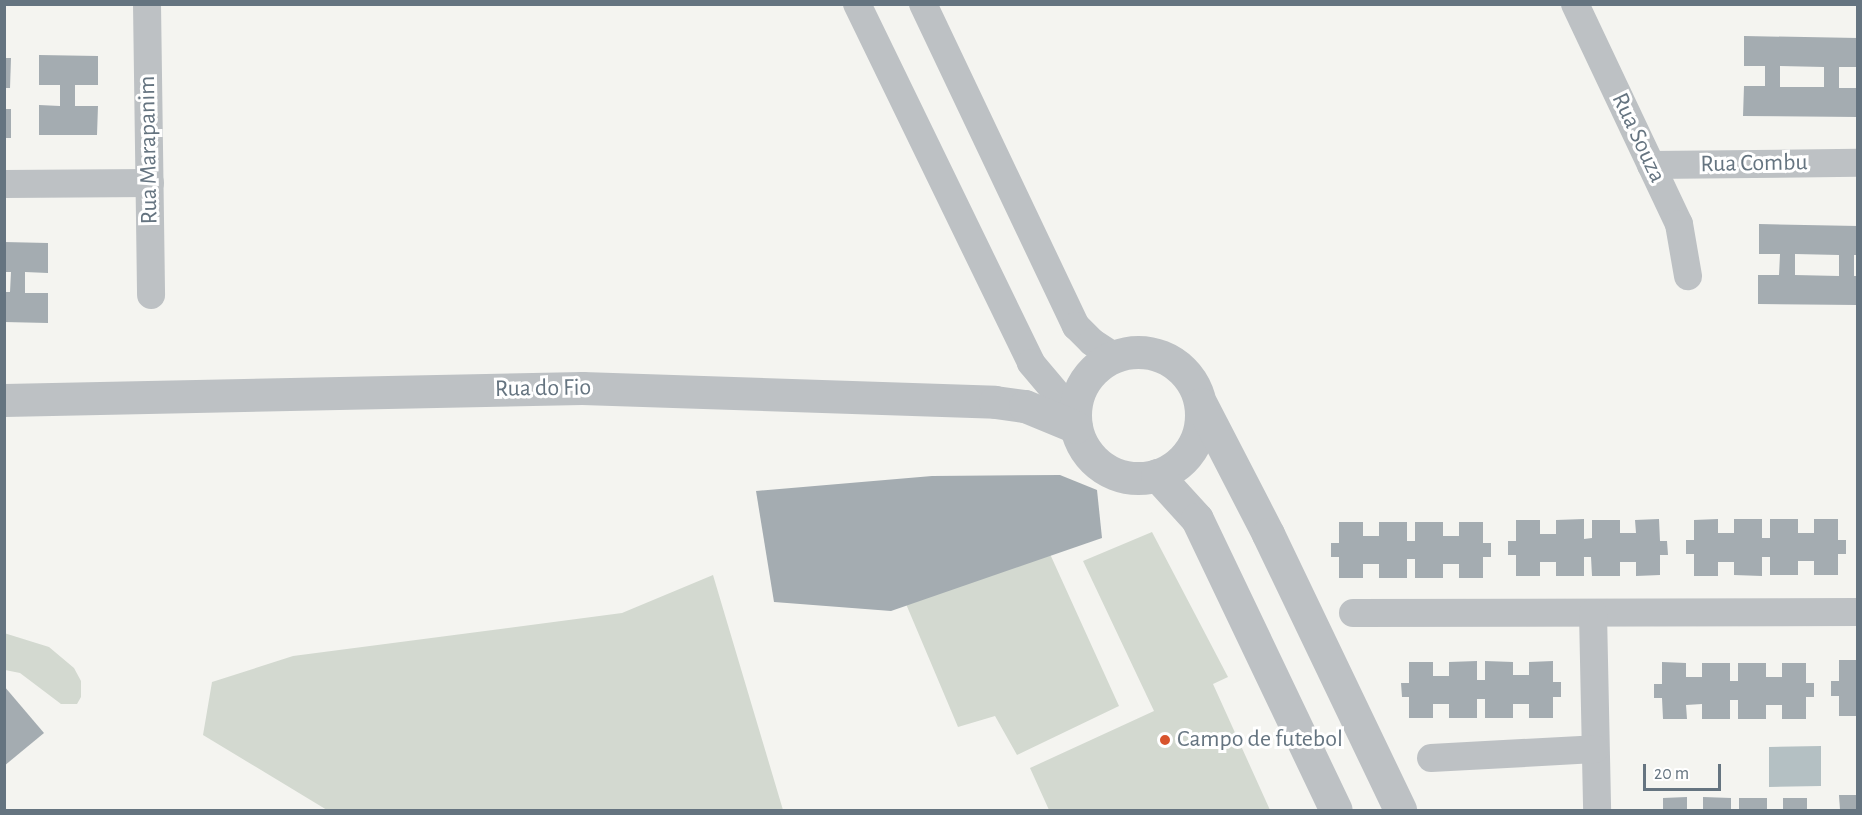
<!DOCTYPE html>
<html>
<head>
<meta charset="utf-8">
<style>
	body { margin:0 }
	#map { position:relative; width:1862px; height:815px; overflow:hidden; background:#f4f4f0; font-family:"Alegreya Sans",sans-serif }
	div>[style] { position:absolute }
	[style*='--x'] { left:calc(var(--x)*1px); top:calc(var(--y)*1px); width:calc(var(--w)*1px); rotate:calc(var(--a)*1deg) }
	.green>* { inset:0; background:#d3d9d0 }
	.water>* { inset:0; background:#b4c0c3 }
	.building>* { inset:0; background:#a4acb1 }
	.minor>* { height:28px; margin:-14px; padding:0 14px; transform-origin:14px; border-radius:14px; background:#bdc1c4 }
	.tertiary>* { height:33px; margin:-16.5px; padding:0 16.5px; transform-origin:16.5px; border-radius:16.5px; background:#bdc1c4 }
	.tertiary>.ring { margin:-16.5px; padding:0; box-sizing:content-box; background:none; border:33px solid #bdc1c4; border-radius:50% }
	.dots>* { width:16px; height:16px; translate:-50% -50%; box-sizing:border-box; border:3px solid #fff; border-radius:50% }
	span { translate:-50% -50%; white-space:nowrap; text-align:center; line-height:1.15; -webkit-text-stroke:6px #fff; paint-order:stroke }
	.street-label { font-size:24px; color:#657480 }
	.poi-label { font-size:24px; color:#657480 }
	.left { translate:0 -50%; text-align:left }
	.frame { position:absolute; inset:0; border:6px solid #657480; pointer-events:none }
	.scale { position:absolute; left:1643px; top:764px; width:78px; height:27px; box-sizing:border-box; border:3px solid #657480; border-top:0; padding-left:8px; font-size:18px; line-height:21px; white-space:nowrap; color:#657480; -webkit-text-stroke:4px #fff; paint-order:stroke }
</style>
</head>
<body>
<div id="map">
	<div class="green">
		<i style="clip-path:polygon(1152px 532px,1228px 677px,1213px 684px,1270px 810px,1049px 810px,1030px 768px,1154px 711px,1083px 561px)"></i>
		<i style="clip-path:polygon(1045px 543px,1119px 706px,1017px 755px,995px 716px,958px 727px,906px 604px)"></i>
		<i style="clip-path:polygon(713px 575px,783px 810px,327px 810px,203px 735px,212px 682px,293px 656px,622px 613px)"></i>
		<i style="clip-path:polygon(4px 633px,49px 647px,74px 668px,81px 681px,81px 697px,77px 704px,61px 704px,20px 673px,5px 670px)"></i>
	</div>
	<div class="water">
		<i style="clip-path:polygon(1821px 746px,1821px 786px,1769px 787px,1769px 747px)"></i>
	</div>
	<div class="building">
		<i style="clip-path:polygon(evenodd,1744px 36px,1858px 38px,1858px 67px,1839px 67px,1839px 88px,1858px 88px,1858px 117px,1743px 116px,1744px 86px,1765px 86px,1765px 66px,1744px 66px,1744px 36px,1780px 66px,1824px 67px,1824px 87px,1780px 87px,1780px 66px)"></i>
		<i style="clip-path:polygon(39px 55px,98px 56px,98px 85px,75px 85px,75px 106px,98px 106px,97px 135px,39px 135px,39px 105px,60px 106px,60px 85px,39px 85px)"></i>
		<i style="clip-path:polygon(4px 58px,11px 58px,10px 88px,4px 88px)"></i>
		<i style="clip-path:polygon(4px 109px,11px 109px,11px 138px,4px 138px)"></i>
		<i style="clip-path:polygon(evenodd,1759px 224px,1858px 226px,1858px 255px,1854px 255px,1854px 276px,1858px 276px,1858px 305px,1758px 304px,1758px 275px,1779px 275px,1780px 254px,1759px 254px,1759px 224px,1795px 254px,1839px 255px,1839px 276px,1795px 275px,1795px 254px)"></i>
		<i style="clip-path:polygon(4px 242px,48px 243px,48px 273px,25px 272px,25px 293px,48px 293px,48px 323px,4px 322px,4px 292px,10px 292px,11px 272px,4px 272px)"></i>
		<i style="clip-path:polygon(1060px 475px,1097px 490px,1102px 538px,891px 611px,774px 602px,756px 491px,932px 476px)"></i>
		<i style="clip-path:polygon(1584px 519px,1584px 539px,1592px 538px,1592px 520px,1620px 520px,1620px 533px,1636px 533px,1635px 520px,1659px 519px,1660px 541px,1667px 541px,1668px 555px,1660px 555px,1660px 575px,1636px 576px,1636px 562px,1620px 562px,1620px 576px,1592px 576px,1591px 557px,1584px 557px,1584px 576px,1556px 576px,1556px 562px,1540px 562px,1540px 576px,1516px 576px,1516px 555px,1508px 555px,1508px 541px,1516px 541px,1516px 520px,1540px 520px,1540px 534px,1556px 534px,1556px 520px)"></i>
		<i style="clip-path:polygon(1718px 519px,1718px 533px,1734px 533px,1734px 519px,1762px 519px,1762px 538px,1770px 538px,1770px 519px,1798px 519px,1798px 533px,1814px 533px,1814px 519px,1838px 519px,1838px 540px,1846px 540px,1846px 554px,1838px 554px,1838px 575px,1814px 575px,1814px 561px,1798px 561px,1798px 575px,1770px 575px,1770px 557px,1762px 557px,1762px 576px,1734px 575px,1734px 562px,1718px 562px,1718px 576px,1694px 576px,1694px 554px,1686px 554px,1686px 540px,1694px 540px,1694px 520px)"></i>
		<i style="clip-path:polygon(1339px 522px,1363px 522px,1363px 536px,1379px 536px,1379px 522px,1407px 522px,1407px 541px,1415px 541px,1415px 522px,1443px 522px,1443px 536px,1459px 536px,1459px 522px,1483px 522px,1483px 543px,1491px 543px,1491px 557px,1483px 557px,1483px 578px,1459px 578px,1459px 564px,1443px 564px,1443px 578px,1415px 578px,1415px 559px,1407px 559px,1407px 578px,1379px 578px,1379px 564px,1363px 564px,1363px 578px,1339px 578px,1339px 557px,1331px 557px,1331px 543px,1339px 543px)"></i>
		<i style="clip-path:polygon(1839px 660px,1858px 660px,1858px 716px,1839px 716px,1839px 696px,1831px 696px,1831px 681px,1839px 681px)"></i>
		<i style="clip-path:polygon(1477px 661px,1477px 680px,1485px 680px,1485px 661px,1513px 662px,1513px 675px,1529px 675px,1529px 662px,1553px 661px,1553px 682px,1561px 682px,1561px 697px,1553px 697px,1553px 718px,1529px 718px,1529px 704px,1513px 704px,1513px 718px,1485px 718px,1485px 699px,1477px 699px,1477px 718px,1449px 718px,1449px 704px,1433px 704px,1433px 718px,1409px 718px,1409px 697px,1402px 697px,1401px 683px,1409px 683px,1409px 662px,1433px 662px,1433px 676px,1449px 676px,1449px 662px)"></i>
		<i style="clip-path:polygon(1662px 662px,1686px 663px,1686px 677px,1702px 677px,1702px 663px,1730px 663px,1730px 681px,1738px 681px,1738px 663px,1766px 663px,1766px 677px,1782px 677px,1782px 663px,1806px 663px,1806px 683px,1814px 683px,1814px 697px,1806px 697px,1806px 719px,1782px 719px,1782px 705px,1766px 705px,1766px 719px,1738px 719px,1738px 700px,1730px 700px,1730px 719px,1702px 719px,1702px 704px,1686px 705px,1687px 719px,1663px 719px,1662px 698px,1654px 698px,1654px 684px,1662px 684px)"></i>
		<i style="clip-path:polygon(4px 686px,44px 733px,4px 766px)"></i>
		<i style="clip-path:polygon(1839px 795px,1858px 795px,1858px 810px,1840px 810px)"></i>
		<i style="clip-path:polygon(1687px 797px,1687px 810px,1663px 810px,1663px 798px)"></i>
		<i style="clip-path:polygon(1703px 797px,1731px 798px,1731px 810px,1703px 810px)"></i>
		<i style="clip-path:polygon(1739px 798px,1767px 798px,1767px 810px,1739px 810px)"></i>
		<i style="clip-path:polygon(1783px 798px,1807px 798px,1807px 810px,1783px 810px)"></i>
	</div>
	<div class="minor">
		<i style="--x:147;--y:4;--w:291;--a:89.2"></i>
		<i style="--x:857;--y:4;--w:399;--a:64.1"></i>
		<i style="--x:1031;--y:363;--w:68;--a:49.8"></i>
		<i style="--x:923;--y:4;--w:357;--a:64.6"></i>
		<i style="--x:1076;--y:326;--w:23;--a:45"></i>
		<i style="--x:1092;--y:342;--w:27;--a:33"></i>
		<i style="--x:1575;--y:4;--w:243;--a:64.7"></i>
		<i style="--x:1679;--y:224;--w:53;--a:80.2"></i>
		<i style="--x:1651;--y:165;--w:207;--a:-0.6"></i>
		<i style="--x:4;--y:184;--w:146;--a:-0.4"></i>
		<i style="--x:1353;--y:613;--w:505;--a:-0.11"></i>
		<i style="--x:1593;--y:613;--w:197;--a:88.8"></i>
		<i style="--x:1431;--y:758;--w:164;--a:-3.1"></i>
	</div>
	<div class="tertiary">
		<i class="ring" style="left:1075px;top:352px;width:93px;height:93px"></i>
		<i style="--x:4;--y:400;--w:578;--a:-1.19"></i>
		<i style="--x:582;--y:388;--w:413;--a:1.9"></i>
		<i style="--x:995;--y:402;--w:30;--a:8"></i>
		<i style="--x:1025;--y:406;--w:55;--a:22.4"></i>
		<i style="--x:1201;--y:404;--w:146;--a:62.7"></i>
		<i style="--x:1268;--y:534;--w:306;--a:64.4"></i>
		<i style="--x:1157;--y:475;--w:59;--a:47.7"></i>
		<i style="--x:1197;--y:519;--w:322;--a:64.5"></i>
	</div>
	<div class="dots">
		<i style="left:1165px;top:740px;background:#d8542d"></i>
	</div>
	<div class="street-label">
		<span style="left:1638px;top:138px;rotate:65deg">Rua Souza</span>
		<span style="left:149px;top:150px;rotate:-91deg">Rua Marapanim</span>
		<span style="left:1754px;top:164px;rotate:-1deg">Rua Combu</span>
		<span style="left:543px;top:389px;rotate:-1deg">Rua do Fio</span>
	</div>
	<div class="poi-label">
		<span class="left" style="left:1177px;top:740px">Campo de futebol</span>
	</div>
	<div class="frame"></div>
	<div class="scale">20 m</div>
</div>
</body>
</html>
